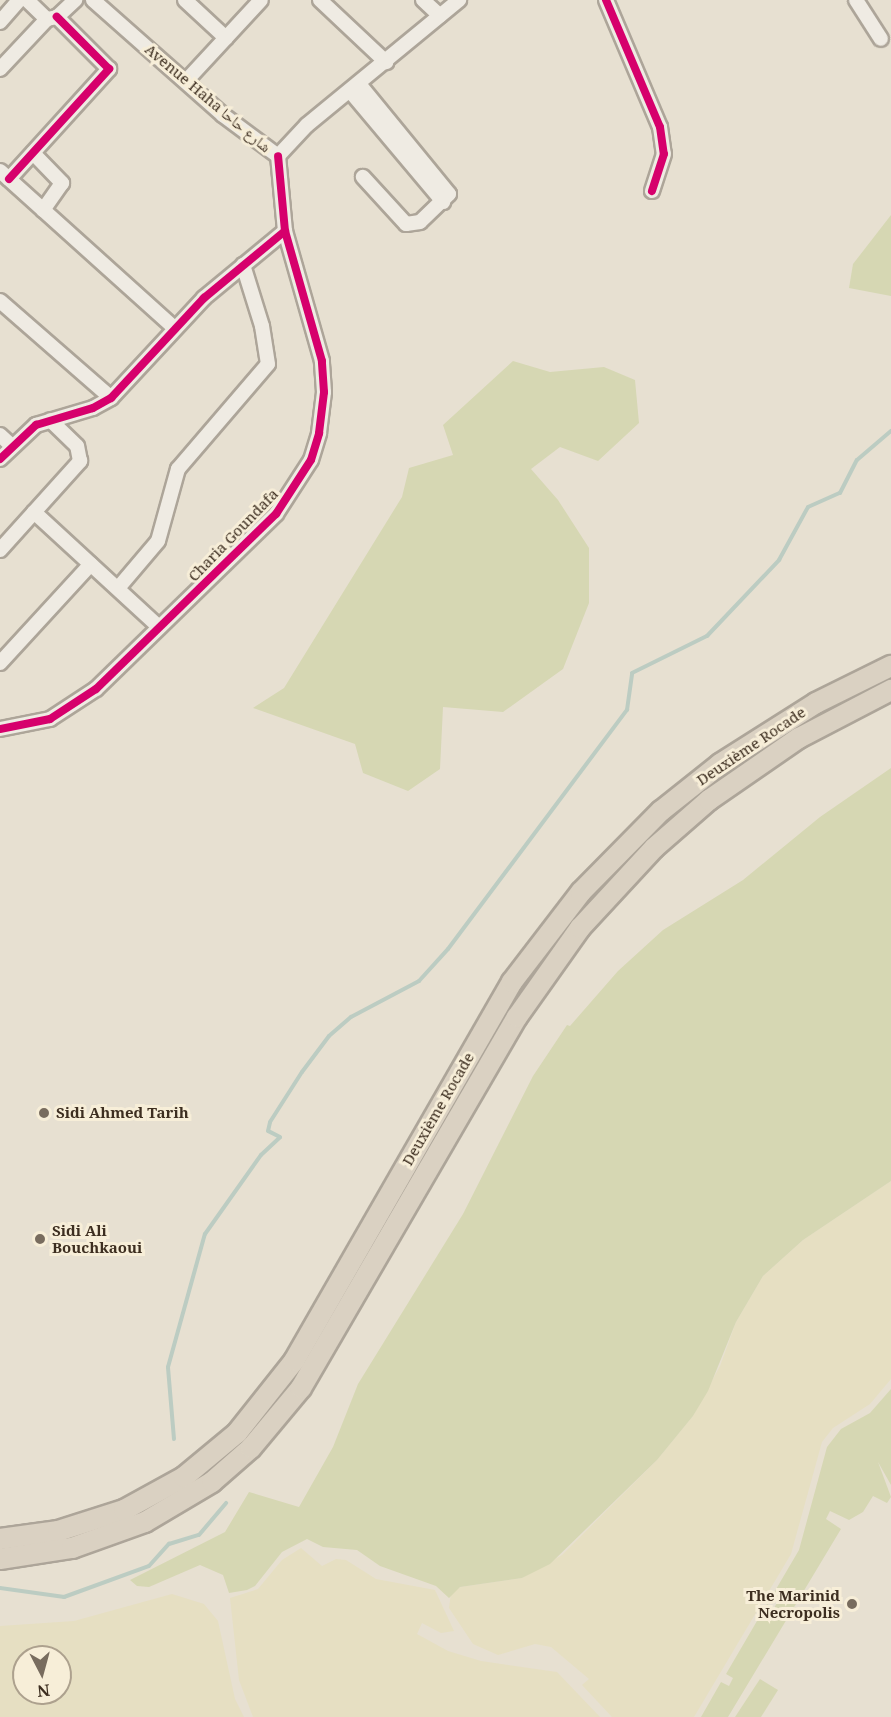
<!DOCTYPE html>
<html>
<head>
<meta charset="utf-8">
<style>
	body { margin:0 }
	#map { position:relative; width:891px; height:1717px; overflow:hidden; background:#e7e0d1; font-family:"Noto Serif","Noto Naskh Arabic",serif }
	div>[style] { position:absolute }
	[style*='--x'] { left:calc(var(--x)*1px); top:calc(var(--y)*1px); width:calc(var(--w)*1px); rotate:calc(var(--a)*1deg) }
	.farmland>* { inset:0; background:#e6dfc2 }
	.green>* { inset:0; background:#d6d7b3 }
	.stream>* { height:4px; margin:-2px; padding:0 2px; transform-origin:2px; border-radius:2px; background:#bcccc2 }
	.roads { filter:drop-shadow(2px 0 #ada599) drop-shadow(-2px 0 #ada599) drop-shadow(0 2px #ada599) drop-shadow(0 -2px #ada599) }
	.minor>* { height:14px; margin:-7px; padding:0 7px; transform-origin:7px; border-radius:7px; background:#efebe3 }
	.highway>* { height:20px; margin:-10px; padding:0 10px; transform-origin:10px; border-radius:10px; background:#dad1c2 }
	.cycleway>* { height:8px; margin:-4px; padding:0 4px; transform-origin:4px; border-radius:4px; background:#d6006c }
	.dots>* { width:16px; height:16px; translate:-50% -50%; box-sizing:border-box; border:3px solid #f7eed8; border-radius:50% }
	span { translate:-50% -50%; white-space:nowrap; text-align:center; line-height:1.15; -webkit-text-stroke:6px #f7eed8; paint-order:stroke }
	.street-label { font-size:15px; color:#3d2e20 }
	.poi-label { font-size:15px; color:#3d2e20; font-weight:700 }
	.left { translate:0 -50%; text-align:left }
	.right { translate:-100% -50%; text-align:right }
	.north { position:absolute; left:12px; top:1645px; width:60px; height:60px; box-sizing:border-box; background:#f7eed8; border:2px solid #ada18e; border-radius:50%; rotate:174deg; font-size:16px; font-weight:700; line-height:24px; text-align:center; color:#3d2e20 }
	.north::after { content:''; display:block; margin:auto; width:21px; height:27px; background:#786c5e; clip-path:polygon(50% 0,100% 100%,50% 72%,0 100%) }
</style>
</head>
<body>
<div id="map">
	<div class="farmland">
		<i style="clip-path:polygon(891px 1181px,891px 1379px,870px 1404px,833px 1428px,822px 1442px,791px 1554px,694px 1717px,612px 1717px,582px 1685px,589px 1679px,551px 1647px,535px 1644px,498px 1655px,473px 1644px,449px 1608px,451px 1593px,460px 1587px,522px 1578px,562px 1555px,657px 1460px,693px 1416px,720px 1366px,736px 1322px,763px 1276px,803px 1240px)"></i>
		<i style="clip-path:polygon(301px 1548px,322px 1566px,336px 1559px,346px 1560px,376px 1579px,435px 1590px,454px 1631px,441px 1633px,422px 1623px,417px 1634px,448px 1651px,481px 1661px,557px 1672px,600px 1717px,253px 1717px,239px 1680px,230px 1598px,258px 1589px,282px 1560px)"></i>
		<i style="clip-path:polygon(evenodd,172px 1594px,204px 1604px,218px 1621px,235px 1699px,244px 1717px,0 1717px,0 1626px,74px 1621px,172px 1594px,24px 1657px,60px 1657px,60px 1693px,24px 1693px,24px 1657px)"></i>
	</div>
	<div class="green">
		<i style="clip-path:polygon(891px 215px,891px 296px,849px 288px,853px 264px)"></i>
		<i style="clip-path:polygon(513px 361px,550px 372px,604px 367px,635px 380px,639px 423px,598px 461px,560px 447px,531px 469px,558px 500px,589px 548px,589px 603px,563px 669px,503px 712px,443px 707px,440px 769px,408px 791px,363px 773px,355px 744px,253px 708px,284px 688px,402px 497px,409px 468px,453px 455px,443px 425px)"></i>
		<i style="clip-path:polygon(891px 676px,891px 680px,782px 737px,711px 787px,632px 857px,586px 907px,507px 1016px,295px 1381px,266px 1420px,214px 1471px,152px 1511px,83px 1537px,0 1551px,0 1548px,81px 1535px,127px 1519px,191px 1483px,247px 1436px,292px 1379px,503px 1015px,583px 905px,656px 829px,732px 766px,805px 719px)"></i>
		<i style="clip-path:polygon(891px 768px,891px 1181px,803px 1240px,763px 1276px,736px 1322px,708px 1391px,693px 1416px,657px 1460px,550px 1564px,522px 1578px,460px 1587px,449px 1598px,436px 1586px,380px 1566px,357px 1550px,323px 1547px,307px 1539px,282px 1552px,255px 1586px,247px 1590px,229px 1593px,223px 1575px,200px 1565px,149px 1587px,137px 1586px,130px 1580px,225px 1532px,249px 1492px,299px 1507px,333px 1447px,358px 1384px,463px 1214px,533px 1076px,567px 1025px,570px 1026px,618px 971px,663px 930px,743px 880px,820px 817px)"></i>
		<i style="clip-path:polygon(891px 1389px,891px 1485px,878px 1462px,891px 1497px,887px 1503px,873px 1496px,863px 1512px,849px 1520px,830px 1511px,826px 1519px,841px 1529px,728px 1717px,701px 1717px,721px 1682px,729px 1686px,733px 1678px,726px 1674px,767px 1604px,774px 1608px,778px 1601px,772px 1596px,799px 1550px,827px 1447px,841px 1429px,870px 1413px)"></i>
		<i style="clip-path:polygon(760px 1679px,778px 1690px,761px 1717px,735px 1717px)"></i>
	</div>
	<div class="stream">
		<i style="--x:174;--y:1439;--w:72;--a:-94.8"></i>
		<i style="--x:168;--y:1367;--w:138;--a:-74.5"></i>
		<i style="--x:205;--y:1234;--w:97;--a:-54.7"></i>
		<i style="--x:261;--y:1155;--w:26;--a:-43"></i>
		<i style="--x:280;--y:1137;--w:13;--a:-153"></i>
		<i style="--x:268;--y:1131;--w:9;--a:-77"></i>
		<i style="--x:270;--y:1122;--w:59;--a:-57.4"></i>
		<i style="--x:302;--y:1072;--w:45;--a:-53.1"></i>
		<i style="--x:329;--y:1036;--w:29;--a:-41"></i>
		<i style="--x:351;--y:1017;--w:77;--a:-27.9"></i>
		<i style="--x:419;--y:981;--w:43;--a:-47.8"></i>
		<i style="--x:448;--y:949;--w:299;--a:-53.2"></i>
		<i style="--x:627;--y:710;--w:37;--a:-82"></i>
		<i style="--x:632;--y:673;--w:84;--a:-26.3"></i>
		<i style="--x:707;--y:636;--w:105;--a:-46.5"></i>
		<i style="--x:779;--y:560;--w:60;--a:-61.3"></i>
		<i style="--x:808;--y:507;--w:35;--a:-24"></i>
		<i style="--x:840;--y:493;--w:37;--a:-63"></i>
		<i style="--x:857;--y:460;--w:45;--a:-40.5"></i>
		<i style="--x:0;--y:1588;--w:65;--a:8"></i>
		<i style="--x:64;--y:1597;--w:90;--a:-20"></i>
		<i style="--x:149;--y:1566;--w:30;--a:-48"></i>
		<i style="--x:169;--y:1544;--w:31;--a:-17"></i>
		<i style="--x:199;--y:1535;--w:42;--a:-49.8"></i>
	</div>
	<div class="roads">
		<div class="minor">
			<i style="--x:27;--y:0;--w:28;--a:44"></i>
			<i style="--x:93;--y:0;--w:174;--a:41.5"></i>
			<i style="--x:223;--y:115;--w:69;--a:36.7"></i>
			<i style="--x:185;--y:0;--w:56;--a:42.8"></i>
			<i style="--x:320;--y:0;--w:91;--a:43.2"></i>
			<i style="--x:423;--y:0;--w:23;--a:43"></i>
			<i style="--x:606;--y:0;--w:138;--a:67"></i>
			<i style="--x:660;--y:127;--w:27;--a:82"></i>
			<i style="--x:664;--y:154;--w:39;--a:108"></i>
			<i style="--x:856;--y:0;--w:46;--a:57.3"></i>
			<i style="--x:0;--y:22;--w:29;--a:-49"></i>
			<i style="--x:0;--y:69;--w:69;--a:-46.8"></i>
			<i style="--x:47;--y:19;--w:10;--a:-11"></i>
			<i style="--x:57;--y:17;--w:25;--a:-43"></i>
			<i style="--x:186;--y:81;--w:110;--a:-47.2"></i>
			<i style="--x:359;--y:84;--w:142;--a:50.7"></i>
			<i style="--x:449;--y:194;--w:40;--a:136"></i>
			<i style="--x:420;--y:222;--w:14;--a:172"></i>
			<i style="--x:406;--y:224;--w:64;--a:-132.5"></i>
			<i style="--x:350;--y:91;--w:145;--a:50"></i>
			<i style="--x:33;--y:153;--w:42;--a:46"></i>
			<i style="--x:62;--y:183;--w:33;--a:125"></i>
			<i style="--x:278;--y:156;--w:42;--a:-46.9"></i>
			<i style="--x:307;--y:125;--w:197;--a:-39.4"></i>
			<i style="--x:0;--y:171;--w:233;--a:42"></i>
			<i style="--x:9;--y:179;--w:149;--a:-47.7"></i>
			<i style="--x:109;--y:69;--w:74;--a:-135"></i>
			<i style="--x:0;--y:301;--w:147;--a:41.1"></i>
			<i style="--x:0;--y:435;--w:16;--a:43"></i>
			<i style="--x:0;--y:459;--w:50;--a:-43.4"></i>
			<i style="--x:36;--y:425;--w:59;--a:-16.6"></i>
			<i style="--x:93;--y:408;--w:21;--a:-29"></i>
			<i style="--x:111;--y:398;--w:137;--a:-47.1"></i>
			<i style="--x:204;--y:298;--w:105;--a:-39.6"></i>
			<i style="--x:34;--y:512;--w:170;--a:42.6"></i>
			<i style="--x:0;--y:550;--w:120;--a:-48"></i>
			<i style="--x:80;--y:461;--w:15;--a:-101"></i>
			<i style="--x:77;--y:446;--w:37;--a:-136"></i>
			<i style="--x:119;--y:587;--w:60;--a:-49.7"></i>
			<i style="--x:158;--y:541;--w:75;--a:-74.5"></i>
			<i style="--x:178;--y:469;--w:138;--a:-49.4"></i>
			<i style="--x:268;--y:364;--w:38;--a:-99"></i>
			<i style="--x:262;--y:326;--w:64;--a:-107.3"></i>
			<i style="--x:0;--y:663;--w:134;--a:-47.4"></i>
			<i style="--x:0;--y:729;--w:51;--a:-11.3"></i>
			<i style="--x:50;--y:719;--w:55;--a:-33.1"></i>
			<i style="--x:96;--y:689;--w:251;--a:-44.2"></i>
			<i style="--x:276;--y:514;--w:64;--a:-57.1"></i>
			<i style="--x:311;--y:460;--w:28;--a:-73"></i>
			<i style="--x:319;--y:433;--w:41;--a:-83"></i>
			<i style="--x:324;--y:392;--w:31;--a:-94"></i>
			<i style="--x:322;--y:361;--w:135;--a:-105.9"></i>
			<i style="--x:285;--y:231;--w:75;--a:-95.3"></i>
		</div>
		<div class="highway">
			<i style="--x:0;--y:1539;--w:59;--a:-7.9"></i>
			<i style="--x:58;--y:1531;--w:69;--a:-17.7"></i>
			<i style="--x:124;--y:1510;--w:68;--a:-28.8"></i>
			<i style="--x:184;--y:1477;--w:69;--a:-39.7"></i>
			<i style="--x:237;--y:1433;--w:92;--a:-51.6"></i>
			<i style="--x:294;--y:1361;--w:437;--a:-60.1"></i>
			<i style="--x:512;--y:982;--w:113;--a:-52.5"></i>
			<i style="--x:581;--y:892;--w:114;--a:-45.4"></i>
			<i style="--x:661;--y:811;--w:75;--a:-38.5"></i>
			<i style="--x:720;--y:764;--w:114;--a:-32.4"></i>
			<i style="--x:816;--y:703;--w:84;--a:-26.3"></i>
			<i style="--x:0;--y:1559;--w:73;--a:-8.7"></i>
			<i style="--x:72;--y:1548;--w:77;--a:-19.6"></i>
			<i style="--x:145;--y:1522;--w:78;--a:-30.8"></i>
			<i style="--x:212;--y:1482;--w:52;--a:-41.1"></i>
			<i style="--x:251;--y:1448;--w:78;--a:-50.2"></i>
			<i style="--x:301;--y:1388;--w:429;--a:-59.8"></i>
			<i style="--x:517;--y:1017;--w:109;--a:-54.7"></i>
			<i style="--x:580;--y:928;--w:109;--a:-47.2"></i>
			<i style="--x:654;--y:848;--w:73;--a:-41.1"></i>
			<i style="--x:709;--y:800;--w:109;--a:-34.6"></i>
			<i style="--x:799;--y:738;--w:104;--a:-27.6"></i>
		</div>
	</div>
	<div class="cycleway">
		<i style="--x:606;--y:0;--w:138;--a:67"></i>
		<i style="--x:660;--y:127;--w:27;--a:82"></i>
		<i style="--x:664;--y:154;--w:39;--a:108"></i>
		<i style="--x:9;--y:179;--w:149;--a:-47.7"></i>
		<i style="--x:109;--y:69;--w:74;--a:-135"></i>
		<i style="--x:0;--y:459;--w:50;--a:-43.4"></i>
		<i style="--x:36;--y:425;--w:59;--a:-16.6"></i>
		<i style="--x:93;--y:408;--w:21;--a:-29"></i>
		<i style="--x:111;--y:398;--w:137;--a:-47.1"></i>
		<i style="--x:204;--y:298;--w:105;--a:-39.6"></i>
		<i style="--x:0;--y:729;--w:51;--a:-11.3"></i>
		<i style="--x:50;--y:719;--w:55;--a:-33.1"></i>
		<i style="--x:96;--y:689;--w:251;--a:-44.2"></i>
		<i style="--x:276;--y:514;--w:64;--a:-57.1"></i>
		<i style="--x:311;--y:460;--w:28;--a:-73"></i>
		<i style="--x:319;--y:433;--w:41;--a:-83"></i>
		<i style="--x:324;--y:392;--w:31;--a:-94"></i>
		<i style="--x:322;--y:361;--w:135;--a:-105.9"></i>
		<i style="--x:285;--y:231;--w:75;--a:-95.3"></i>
	</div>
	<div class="dots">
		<i style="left:44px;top:1113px;background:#786c5e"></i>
		<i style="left:40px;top:1239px;background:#786c5e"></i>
		<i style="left:852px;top:1604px;background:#786c5e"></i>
	</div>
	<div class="street-label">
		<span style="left:208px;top:98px;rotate:40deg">Avenue Haha شارع حاحا</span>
		<span style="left:233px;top:535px;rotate:-46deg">Charia Goundafa</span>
		<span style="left:751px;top:746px;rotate:-34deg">Deuxième Rocade</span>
		<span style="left:438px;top:1109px;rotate:-60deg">Deuxième Rocade</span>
	</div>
	<div class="poi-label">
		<span class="left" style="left:56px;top:1113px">Sidi Ahmed Tarih</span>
		<span class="left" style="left:52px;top:1239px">Sidi Ali<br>Bouchkaoui</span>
		<span class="right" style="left:840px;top:1604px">The Marinid<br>Necropolis</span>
	</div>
	<div class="north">N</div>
</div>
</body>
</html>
